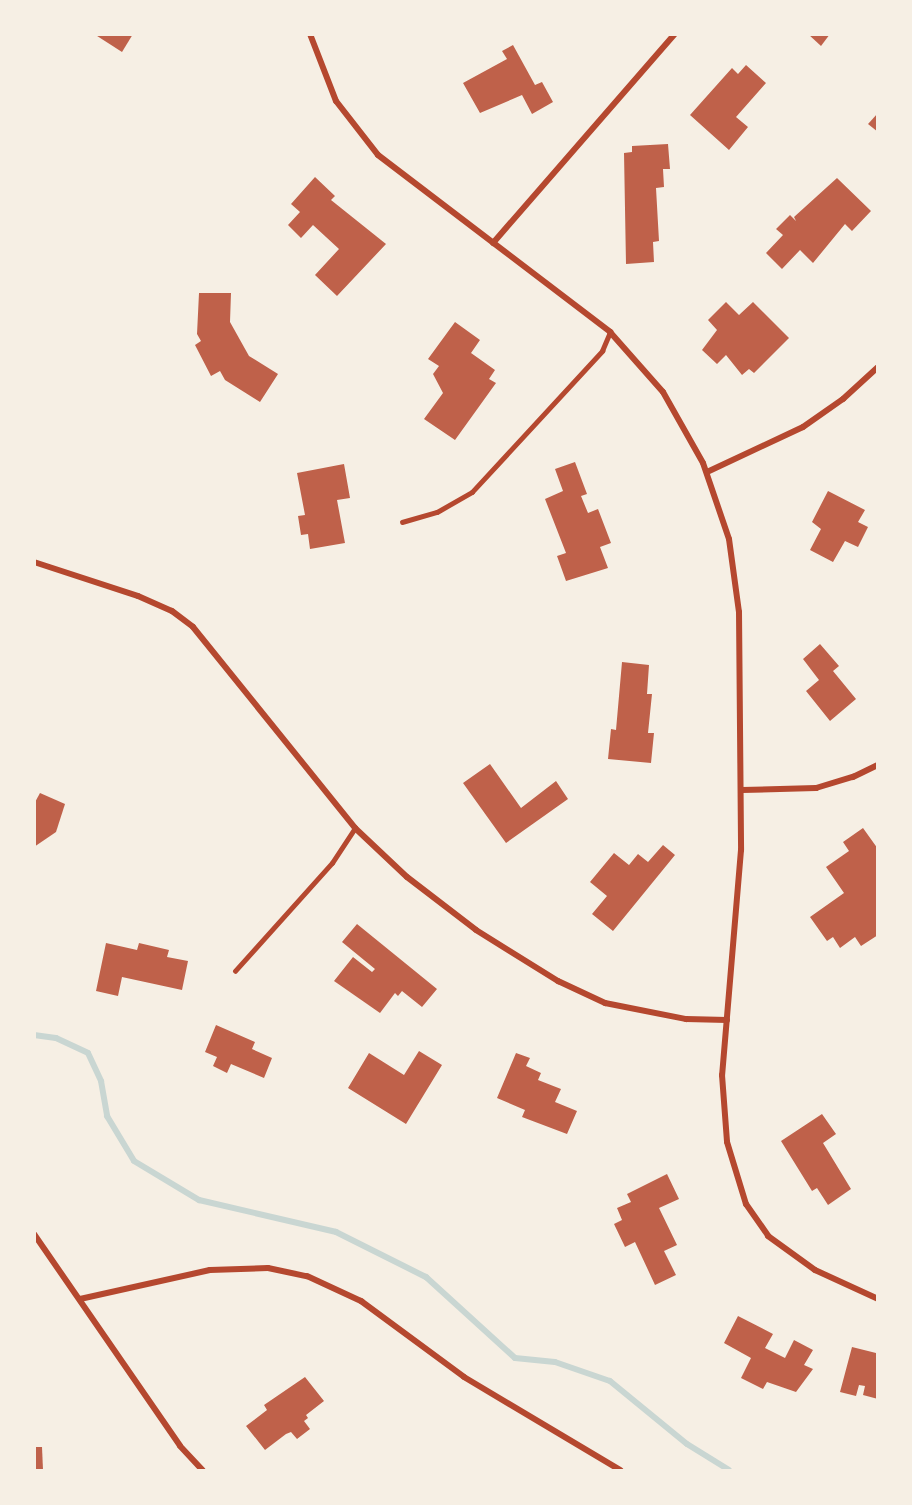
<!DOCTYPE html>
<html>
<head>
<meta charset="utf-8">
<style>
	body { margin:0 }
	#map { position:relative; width:912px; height:1505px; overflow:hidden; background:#f6efe4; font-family:Mulish,sans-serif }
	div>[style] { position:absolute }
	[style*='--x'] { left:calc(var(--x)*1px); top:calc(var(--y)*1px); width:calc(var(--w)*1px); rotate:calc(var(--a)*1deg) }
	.stream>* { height:6px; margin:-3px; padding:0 3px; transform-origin:3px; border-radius:3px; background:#c9d6d2 }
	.building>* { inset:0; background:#bf614a }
	.service>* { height:4.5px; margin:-2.25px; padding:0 2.25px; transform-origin:2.25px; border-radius:2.25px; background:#b5482f }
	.minor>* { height:6px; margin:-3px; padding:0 3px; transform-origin:3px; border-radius:3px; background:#b5482f }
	span { translate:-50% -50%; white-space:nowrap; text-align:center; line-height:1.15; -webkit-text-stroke:5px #f6efe4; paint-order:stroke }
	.frame { position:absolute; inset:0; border:36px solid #f6efe4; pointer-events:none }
</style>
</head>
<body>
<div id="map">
	<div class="stream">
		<i style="--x:34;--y:1035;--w:22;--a:8"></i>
		<i style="--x:56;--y:1038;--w:35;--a:25"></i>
		<i style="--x:88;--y:1053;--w:31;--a:65"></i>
		<i style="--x:101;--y:1081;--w:36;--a:80"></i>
		<i style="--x:107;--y:1116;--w:52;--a:59"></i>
		<i style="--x:134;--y:1161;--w:76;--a:31"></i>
		<i style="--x:199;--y:1200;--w:141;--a:13.1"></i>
		<i style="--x:336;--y:1232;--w:101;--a:26.6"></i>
		<i style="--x:426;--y:1277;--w:120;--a:42.3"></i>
		<i style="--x:515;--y:1358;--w:40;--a:5.7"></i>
		<i style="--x:555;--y:1362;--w:58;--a:19.1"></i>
		<i style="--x:610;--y:1381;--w:99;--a:39.3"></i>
		<i style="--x:687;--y:1444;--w:49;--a:31.8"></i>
	</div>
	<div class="building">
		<i style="clip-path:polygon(94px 34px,133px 34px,122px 52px)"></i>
		<i style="clip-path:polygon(808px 34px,830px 34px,821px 46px)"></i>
		<i style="clip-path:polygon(513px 45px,535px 85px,542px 82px,553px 102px,532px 114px,522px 95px,480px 113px,463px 83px,507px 59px,502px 51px)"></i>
		<i style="clip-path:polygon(746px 65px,766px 83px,736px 117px,748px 127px,729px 150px,690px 115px,732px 68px,738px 74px)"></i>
		<i style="clip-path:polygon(878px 113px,878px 132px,868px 124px)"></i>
		<i style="clip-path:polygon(668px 144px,670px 169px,663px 169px,664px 187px,656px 188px,659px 241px,653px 242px,654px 262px,626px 264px,624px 153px,632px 152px,632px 146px)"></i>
		<i style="clip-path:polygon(315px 177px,335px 196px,331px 200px,386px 244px,337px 296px,315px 275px,339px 249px,313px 225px,301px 238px,288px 225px,300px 212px,291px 204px)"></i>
		<i style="clip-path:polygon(837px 178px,871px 211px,852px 231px,845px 224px,813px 263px,800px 250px,782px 269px,766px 253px,783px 235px,776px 229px,790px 215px,796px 221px,794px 217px)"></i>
		<i style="clip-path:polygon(199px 293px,231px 293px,230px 322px,249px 356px,278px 374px,260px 402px,225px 380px,220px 371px,211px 376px,195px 345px,201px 341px,197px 334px)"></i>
		<i style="clip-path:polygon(726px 302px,739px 315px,753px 302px,789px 338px,754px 373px,749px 369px,742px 375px,726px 355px,717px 364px,702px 350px,717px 330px,708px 320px)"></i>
		<i style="clip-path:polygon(455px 322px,480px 340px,471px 353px,495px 370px,489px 379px,496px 383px,455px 440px,424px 419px,443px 393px,433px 374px,439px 366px,428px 359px)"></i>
		<i style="clip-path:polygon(575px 462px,587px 494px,581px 496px,588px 513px,598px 509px,611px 543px,600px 547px,608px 568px,566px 581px,557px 556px,566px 553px,545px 499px,563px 491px,555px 469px)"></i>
		<i style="clip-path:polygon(344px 464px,350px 498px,337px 500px,345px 543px,310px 549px,308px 534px,301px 535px,298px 516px,305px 515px,297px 473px)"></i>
		<i style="clip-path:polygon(828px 491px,865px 510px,858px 522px,868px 527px,858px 547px,845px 541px,833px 562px,810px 550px,821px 529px,812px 522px)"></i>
		<i style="clip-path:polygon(820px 644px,839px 666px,833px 671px,856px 699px,830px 721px,806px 691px,819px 680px,803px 659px)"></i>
		<i style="clip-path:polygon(622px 662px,649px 665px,647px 694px,652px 694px,648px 733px,654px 733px,651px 763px,608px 759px,611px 729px,616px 730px)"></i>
		<i style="clip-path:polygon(490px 764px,521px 808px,556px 781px,568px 799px,506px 843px,463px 783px)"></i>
		<i style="clip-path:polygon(40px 793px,65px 804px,56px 832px,34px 847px,34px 804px)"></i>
		<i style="clip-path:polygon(863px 828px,878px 849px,878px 935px,861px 946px,855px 937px,840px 948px,833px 937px,827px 941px,810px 917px,844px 893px,826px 867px,849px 851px,843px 842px)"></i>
		<i style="clip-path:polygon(663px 845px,675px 855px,613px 931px,592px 914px,607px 896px,590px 882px,614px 853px,629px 865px,638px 854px,648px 862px)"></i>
		<i style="clip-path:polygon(357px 924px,437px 989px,422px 1007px,402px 991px,398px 996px,395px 993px,380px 1013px,334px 981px,353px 957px,372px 972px,375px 969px,342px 942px)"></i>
		<i style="clip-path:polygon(106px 943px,137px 950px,139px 943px,169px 950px,167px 957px,188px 961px,182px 990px,122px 977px,118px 996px,96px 991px)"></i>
		<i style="clip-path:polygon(216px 1025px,255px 1042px,252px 1049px,272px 1058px,264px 1078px,231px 1064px,227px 1073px,213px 1066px,217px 1057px,205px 1052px)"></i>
		<i style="clip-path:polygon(419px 1051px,442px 1065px,406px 1124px,348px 1088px,369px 1053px,404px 1075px)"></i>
		<i style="clip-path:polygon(516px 1053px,530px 1058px,526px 1066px,541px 1073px,538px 1080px,561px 1089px,555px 1102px,577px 1111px,567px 1134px,522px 1117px,525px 1110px,497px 1098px)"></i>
		<i style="clip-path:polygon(822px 1114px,836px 1134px,823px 1143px,851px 1189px,828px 1205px,817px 1188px,812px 1191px,781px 1141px)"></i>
		<i style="clip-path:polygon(667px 1174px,679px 1199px,659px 1208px,677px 1245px,664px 1251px,676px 1275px,655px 1285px,635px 1242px,625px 1247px,614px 1224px,622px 1220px,617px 1208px,631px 1202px,627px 1194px)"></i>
		<i style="clip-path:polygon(738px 1316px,773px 1334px,765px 1348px,785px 1358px,794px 1340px,813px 1350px,804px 1365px,813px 1369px,796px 1392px,767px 1382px,763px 1389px,741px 1378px,751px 1358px,724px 1343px)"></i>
		<i style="clip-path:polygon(852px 1347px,876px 1353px,878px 1399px,863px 1395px,865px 1386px,859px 1385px,856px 1396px,840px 1392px)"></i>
		<i style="clip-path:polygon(305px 1377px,324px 1401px,306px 1415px,308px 1418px,304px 1421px,310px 1429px,297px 1439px,291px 1432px,286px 1434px,265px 1450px,246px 1426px,267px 1410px,264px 1405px)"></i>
		<i style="clip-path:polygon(34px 1447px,42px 1447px,43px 1470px,34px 1470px)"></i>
	</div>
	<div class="service">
		<i style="--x:402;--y:522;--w:36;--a:-16"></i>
		<i style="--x:437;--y:512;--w:40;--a:-29.7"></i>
		<i style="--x:472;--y:492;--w:192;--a:-47.3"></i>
		<i style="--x:602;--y:351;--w:21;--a:-67"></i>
		<i style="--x:235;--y:971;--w:145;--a:-48.1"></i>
		<i style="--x:332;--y:863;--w:42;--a:-56.7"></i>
	</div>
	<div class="minor">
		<i style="--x:310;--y:34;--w:72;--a:68.8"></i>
		<i style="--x:336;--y:101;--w:68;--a:52.1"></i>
		<i style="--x:378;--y:155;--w:292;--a:37.3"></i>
		<i style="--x:610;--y:332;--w:80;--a:48.5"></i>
		<i style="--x:663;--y:392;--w:81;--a:60.6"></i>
		<i style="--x:703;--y:463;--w:80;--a:71.1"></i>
		<i style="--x:729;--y:539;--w:74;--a:82.2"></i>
		<i style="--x:739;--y:612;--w:238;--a:89.5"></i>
		<i style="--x:741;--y:850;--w:226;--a:94.8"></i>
		<i style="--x:722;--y:1075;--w:67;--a:85.7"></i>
		<i style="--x:727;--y:1142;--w:65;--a:73"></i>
		<i style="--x:746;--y:1204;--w:39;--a:55"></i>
		<i style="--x:768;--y:1236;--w:58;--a:35.9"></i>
		<i style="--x:815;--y:1270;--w:69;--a:24.7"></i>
		<i style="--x:493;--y:243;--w:277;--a:-49"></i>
		<i style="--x:707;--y:472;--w:106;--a:-25.1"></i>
		<i style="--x:803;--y:427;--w:49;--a:-35"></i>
		<i style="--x:843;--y:399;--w:47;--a:-42.4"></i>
		<i style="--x:34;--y:562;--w:109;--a:18.1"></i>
		<i style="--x:138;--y:596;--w:37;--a:24"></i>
		<i style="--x:172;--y:611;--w:26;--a:37"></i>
		<i style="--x:193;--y:627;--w:258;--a:51.1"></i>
		<i style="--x:355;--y:828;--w:71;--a:43.3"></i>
		<i style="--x:407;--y:877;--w:87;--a:37.5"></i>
		<i style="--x:476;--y:930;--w:97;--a:31.9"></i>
		<i style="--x:558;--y:981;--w:52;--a:25.1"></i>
		<i style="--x:605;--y:1003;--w:83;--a:11.2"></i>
		<i style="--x:686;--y:1019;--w:41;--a:1.4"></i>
		<i style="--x:742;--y:790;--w:74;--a:-1.5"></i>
		<i style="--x:816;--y:788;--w:39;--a:-17"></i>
		<i style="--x:853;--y:777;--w:28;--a:-26"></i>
		<i style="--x:34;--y:1234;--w:257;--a:55.4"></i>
		<i style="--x:180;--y:1446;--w:33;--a:47"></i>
		<i style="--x:80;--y:1299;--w:133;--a:-12.6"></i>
		<i style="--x:210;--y:1270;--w:58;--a:-2"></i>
		<i style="--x:268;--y:1268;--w:40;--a:12"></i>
		<i style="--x:307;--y:1276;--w:60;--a:24.8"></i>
		<i style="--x:361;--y:1301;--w:128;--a:36.4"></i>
		<i style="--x:464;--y:1377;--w:182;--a:30.8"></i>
	</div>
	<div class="frame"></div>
</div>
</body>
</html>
